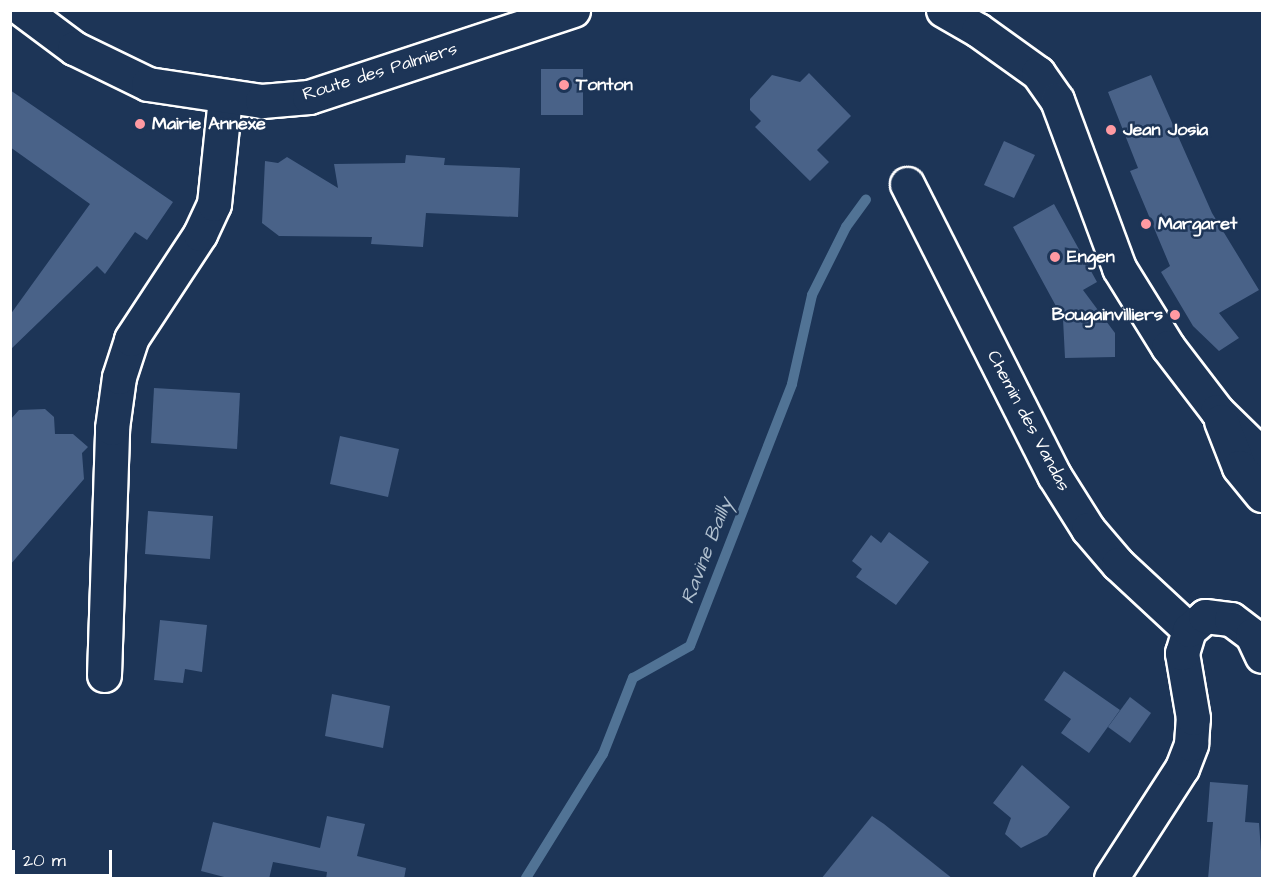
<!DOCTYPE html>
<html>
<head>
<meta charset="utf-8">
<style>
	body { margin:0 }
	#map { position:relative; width:1273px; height:889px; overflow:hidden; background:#1d3557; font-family:"Architects Daughter",sans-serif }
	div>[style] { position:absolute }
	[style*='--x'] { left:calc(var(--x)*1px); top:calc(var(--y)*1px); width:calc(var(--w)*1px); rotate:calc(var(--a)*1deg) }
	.stream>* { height:10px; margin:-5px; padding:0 5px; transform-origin:5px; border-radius:5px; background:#517395 }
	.building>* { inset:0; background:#496288 }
	.roads { filter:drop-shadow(2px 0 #fff) drop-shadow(-2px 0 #fff) drop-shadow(0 2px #fff) drop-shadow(0 -2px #fff) }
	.street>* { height:33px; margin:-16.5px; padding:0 16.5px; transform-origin:16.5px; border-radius:16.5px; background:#1d3557 }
	.secondary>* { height:33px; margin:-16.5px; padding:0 16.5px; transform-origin:16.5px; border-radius:16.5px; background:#1d3557 }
	.dots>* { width:16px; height:16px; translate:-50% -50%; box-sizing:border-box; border:3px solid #1d3557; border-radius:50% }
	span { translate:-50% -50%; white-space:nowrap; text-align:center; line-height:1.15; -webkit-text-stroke:5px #1d3557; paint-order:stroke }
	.street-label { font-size:18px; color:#fff }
	.poi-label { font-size:18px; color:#fff; font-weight:700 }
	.left { translate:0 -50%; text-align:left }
	.right { translate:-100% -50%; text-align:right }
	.water-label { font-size:20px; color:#b1c0cf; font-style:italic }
	.frame { position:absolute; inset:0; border:12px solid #fff; pointer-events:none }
	.scale { position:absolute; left:12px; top:850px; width:100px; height:27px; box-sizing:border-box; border:3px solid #fff; border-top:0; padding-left:8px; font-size:18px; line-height:21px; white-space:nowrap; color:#fff; -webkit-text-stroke:4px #1d3557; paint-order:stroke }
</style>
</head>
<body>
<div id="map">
	<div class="stream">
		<i style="--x:526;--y:878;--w:146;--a:-58.2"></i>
		<i style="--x:603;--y:754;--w:82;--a:-68.5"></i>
		<i style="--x:633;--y:678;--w:65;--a:-29.3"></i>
		<i style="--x:690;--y:646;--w:281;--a:-68.7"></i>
		<i style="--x:792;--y:384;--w:91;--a:-77.3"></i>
		<i style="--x:812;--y:295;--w:76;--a:-63.4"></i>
		<i style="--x:846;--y:227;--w:34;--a:-54"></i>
	</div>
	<div class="building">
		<i style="clip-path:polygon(541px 69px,583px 69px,583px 115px,541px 115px)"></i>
		<i style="clip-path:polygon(809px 73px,851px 116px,817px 150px,829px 162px,810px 181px,755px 127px,761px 121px,750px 110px,750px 99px,772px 75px,800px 82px)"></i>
		<i style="clip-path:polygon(1151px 75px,1212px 213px,1259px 290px,1219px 313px,1239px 338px,1219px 351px,1193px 326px,1161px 272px,1170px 266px,1130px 171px,1138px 168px,1108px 92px)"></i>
		<i style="clip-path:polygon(10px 90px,173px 202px,147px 240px,135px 232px,105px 274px,97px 266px,10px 350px,10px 315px,90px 204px,10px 147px)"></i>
		<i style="clip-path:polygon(1004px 141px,1035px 155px,1014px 198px,984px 185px)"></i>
		<i style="clip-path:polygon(406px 155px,445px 158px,444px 165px,520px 168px,518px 217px,426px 213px,423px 247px,371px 244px,372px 237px,279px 236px,262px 223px,265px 161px,278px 163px,287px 157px,338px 188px,334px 164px,405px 163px)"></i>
		<i style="clip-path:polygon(1054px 204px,1097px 282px,1083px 290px,1115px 333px,1115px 357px,1065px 358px,1063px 319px,1013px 227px)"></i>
		<i style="clip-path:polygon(154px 388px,240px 393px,237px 449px,151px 443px)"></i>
		<i style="clip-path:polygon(45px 409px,54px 417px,55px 434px,73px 434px,88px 447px,82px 453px,84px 479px,10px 565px,10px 420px,19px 410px)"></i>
		<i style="clip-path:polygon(340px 436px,399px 449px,388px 497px,330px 484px)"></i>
		<i style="clip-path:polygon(148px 511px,213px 516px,210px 559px,145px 554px)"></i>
		<i style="clip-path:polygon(889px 532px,929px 562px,896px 605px,856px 577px,862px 569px,852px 561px,871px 535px,881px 543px)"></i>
		<i style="clip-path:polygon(160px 620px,207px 625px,202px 672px,185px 669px,183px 683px,154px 680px)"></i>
		<i style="clip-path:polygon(1064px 671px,1120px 710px,1089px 753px,1061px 733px,1071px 719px,1044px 700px)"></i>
		<i style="clip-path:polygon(332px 694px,390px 706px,383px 748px,325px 736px)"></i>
		<i style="clip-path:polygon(1130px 697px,1151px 713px,1130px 743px,1108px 727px)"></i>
		<i style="clip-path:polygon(1022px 765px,1070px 807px,1047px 835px,1021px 848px,1005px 834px,1011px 818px,993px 803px)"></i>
		<i style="clip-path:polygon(1210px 782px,1248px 785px,1245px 822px,1259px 823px,1263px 879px,1208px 879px,1213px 822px,1207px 822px)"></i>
		<i style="clip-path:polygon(327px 816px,365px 824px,357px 856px,406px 868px,404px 879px,326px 879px,327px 872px,273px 862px,269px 879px,232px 879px,201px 871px,213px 822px,320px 848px)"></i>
		<i style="clip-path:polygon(872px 816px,884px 824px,953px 879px,821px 879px)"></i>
	</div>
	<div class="roads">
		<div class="street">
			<i style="--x:907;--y:184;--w:326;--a:63.2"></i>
			<i style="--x:1054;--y:475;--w:64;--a:57.8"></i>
			<i style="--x:1088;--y:529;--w:46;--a:49.4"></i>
			<i style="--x:1118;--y:564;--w:97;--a:42.9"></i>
			<i style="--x:104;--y:675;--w:247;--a:-88.1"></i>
			<i style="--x:112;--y:428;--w:51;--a:-82.2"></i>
			<i style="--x:119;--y:377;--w:40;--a:-72"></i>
			<i style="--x:131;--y:339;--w:126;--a:-56.7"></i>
			<i style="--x:200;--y:234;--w:33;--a:-65"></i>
			<i style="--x:214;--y:204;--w:108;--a:-84.1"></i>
			<i style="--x:1111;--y:878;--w:131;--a:-57.2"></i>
			<i style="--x:1182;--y:768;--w:26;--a:-69"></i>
			<i style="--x:1191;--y:744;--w:26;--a:-86"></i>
			<i style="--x:1193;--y:718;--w:66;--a:-99.6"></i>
			<i style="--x:1182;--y:653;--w:24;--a:-73"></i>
			<i style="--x:1189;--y:630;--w:21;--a:-41"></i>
			<i style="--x:1205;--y:616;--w:26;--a:7"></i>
			<i style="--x:1231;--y:619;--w:26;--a:37"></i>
			<i style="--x:1252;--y:635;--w:23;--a:65"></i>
		</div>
		<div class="secondary">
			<i style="--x:23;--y:10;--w:64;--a:36.7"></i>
			<i style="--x:74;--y:48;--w:82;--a:25.9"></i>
			<i style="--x:148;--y:84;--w:115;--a:8.5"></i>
			<i style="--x:262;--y:101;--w:47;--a:-4.9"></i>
			<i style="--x:309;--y:97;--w:278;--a:-18.2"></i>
			<i style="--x:943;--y:10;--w:40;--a:29.7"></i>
			<i style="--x:978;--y:30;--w:74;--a:35.6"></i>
			<i style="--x:1038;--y:73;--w:33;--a:55"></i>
			<i style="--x:1057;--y:100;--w:179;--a:69.7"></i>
			<i style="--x:1119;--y:268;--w:93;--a:58.2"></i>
			<i style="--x:1168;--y:347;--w:81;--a:52.6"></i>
			<i style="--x:1217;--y:411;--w:63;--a:44.4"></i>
			<i style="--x:1221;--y:421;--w:49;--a:68.6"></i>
			<i style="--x:1239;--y:467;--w:36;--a:51"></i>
		</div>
	</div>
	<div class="dots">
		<i style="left:564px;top:85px;background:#ff9aa2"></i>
		<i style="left:140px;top:124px;background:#ff9aa2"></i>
		<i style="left:1111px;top:130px;background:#ff9aa2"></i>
		<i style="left:1146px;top:224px;background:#ff9aa2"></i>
		<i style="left:1055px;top:257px;background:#ff9aa2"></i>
		<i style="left:1175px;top:315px;background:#ff9aa2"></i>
	</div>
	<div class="street-label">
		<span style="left:380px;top:72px;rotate:-17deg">Route des Palmiers</span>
		<span style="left:1028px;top:421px;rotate:62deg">Chemin des Vandas</span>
	</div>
	<div class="poi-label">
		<span class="left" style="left:576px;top:85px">Tonton</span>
		<span class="left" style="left:152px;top:124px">Mairie Annexe</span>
		<span class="left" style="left:1123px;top:130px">Jean Josia</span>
		<span class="left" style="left:1158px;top:224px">Margaret</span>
		<span class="left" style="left:1067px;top:257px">Engen</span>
		<span class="right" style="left:1163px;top:315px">Bougainvilliers</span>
	</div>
	<div class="water-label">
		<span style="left:707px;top:551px;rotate:-69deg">Ravine Bailly</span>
	</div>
	<div class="frame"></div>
	<div class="scale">20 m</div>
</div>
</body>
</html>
